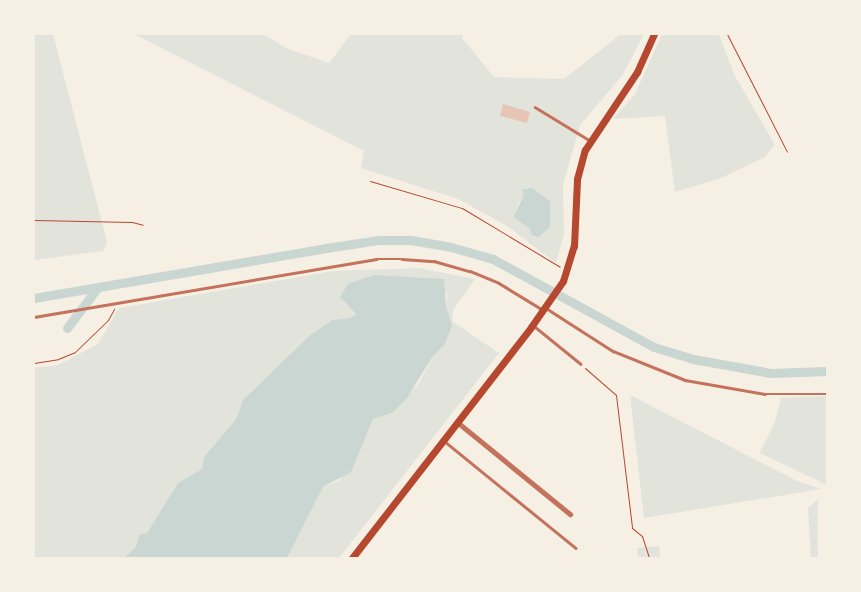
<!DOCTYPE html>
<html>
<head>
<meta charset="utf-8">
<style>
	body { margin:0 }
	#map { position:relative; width:861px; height:592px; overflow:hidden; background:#f6efe4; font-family:"Source Sans 3",sans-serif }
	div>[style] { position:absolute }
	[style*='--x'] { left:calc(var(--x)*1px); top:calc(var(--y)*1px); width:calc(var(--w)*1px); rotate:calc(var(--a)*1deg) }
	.green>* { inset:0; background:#e2e4dc }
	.water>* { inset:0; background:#c9d6d2 }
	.canal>* { height:9px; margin:-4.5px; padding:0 4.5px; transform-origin:4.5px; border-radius:4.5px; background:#c9d6d2 }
	.building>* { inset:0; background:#e6c5b7 }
	.path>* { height:1px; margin:-0.5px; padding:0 0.5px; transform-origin:0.5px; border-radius:0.5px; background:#b5482f }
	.service>* { height:2.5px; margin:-1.25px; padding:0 1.25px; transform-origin:1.25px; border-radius:1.25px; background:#c5725c }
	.minor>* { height:5px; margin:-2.5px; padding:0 2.5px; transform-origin:2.5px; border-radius:2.5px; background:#c5725c }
	.secondary>* { height:7px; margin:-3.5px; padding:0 3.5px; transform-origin:3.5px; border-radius:3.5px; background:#b5482f }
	span { translate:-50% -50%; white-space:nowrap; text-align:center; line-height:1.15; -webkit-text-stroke:4.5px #f6efe4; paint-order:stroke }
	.frame { position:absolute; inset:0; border:35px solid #f6efe4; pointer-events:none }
</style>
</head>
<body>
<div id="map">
	<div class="green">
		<i style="clip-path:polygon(34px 34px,53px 34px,107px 242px,103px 251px,34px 260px)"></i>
		<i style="clip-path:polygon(evenodd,134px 34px,263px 34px,288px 49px,329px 63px,351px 34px,464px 34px,462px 38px,494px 77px,564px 79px,621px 34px,644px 34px,622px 76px,580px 125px,563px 185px,564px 234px,556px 263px,507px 226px,458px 199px,361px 168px,364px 151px,134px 34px,532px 188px,550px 201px,550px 227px,530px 229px,513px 217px,519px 202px,532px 188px)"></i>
		<i style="clip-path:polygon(662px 34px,719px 34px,734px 74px,775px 145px,765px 157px,721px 178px,675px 192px,665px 116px,613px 119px,635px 94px)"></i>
		<i style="clip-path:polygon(419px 268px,475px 279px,452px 312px,453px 322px,499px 353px,339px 558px,287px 558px,323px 487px,340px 480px,373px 419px,392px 413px,419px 383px,433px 356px,445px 344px,452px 326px,446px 306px,447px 293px,343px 301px,357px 313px,351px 318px,332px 320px,309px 336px,243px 400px,236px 419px,204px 457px,202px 469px,178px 483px,147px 533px,140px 534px,135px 548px,124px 558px,34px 558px,34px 368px,58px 365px,98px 344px,119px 308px,333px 271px)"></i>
		<i style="clip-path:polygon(630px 395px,797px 481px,821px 489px,644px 518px)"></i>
		<i style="clip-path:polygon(827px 396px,827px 485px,760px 453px,775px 422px,781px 398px)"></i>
		<i style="clip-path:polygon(818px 499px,818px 558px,811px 558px,808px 508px)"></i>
		<i style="clip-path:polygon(659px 546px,660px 558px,638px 558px,637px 548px)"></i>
	</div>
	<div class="water">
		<i style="clip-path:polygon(532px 188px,550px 201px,550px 227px,539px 237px,532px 235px,530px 229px,513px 217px,524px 195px,522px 190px)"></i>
		<i style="clip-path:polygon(374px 275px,444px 279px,446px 306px,452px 326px,445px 344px,433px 356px,407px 398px,392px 413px,373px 419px,351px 472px,323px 487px,287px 558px,124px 558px,135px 548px,140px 534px,147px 533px,178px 483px,202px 469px,204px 457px,236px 419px,243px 400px,309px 336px,332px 320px,351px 318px,356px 314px,340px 297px,348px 284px)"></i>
	</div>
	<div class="canal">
		<i style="--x:34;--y:298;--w:296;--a:-9.7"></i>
		<i style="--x:326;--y:248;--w:54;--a:-8.6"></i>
		<i style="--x:379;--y:240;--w:32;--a:0"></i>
		<i style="--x:411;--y:240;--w:41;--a:9.9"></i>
		<i style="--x:451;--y:247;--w:44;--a:15.9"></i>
		<i style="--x:493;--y:259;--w:183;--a:28.7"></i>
		<i style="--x:654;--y:347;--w:41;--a:17.1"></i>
		<i style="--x:693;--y:359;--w:79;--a:10.2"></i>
		<i style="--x:771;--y:373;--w:56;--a:-2"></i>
		<i style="--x:67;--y:328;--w:51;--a:-52.9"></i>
	</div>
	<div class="building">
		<i style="clip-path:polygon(503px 104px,530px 112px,527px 123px,500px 116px)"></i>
	</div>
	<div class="path">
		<i style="--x:727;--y:34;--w:132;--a:63"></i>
		<i style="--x:370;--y:181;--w:96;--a:16.4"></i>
		<i style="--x:462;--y:208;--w:114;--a:31"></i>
		<i style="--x:34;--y:220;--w:98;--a:1.2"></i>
		<i style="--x:132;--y:222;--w:11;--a:15"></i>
		<i style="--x:34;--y:363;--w:24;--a:-9"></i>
		<i style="--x:58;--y:359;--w:18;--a:-22"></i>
		<i style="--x:75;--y:352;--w:46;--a:-44.1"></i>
		<i style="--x:108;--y:320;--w:13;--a:-61"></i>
		<i style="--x:585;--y:368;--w:41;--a:41.1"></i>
		<i style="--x:616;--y:395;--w:134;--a:83.1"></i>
		<i style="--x:632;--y:528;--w:13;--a:39"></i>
		<i style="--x:642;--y:536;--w:23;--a:72"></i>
	</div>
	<div class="service">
		<i style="--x:535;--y:107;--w:63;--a:31.4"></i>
		<i style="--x:546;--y:308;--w:80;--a:32.7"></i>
		<i style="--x:613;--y:351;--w:78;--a:21.9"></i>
		<i style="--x:685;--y:380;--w:81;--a:9.9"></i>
		<i style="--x:765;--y:394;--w:62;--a:0"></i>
		<i style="--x:34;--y:317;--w:347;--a:-9.6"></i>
		<i style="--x:376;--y:259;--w:26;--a:0"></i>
		<i style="--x:402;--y:259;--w:32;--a:4"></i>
		<i style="--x:434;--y:261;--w:37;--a:16"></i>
		<i style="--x:470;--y:271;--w:31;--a:22"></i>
		<i style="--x:499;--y:283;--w:52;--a:31.5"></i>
		<i style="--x:534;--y:326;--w:60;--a:39"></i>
		<i style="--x:443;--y:440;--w:171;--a:39.1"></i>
	</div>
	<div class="minor">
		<i style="--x:457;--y:422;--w:146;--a:39.2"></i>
	</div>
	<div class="secondary">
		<i style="--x:352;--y:558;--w:292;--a:-52.2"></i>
		<i style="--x:531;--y:327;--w:56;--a:-55.2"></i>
		<i style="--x:563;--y:281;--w:37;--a:-73"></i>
		<i style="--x:574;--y:246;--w:67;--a:-87.4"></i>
		<i style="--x:577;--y:179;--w:30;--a:-75"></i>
		<i style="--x:585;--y:150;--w:94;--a:-56.3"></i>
		<i style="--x:637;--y:72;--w:42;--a:-65.9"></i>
	</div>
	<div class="frame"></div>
</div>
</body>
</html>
